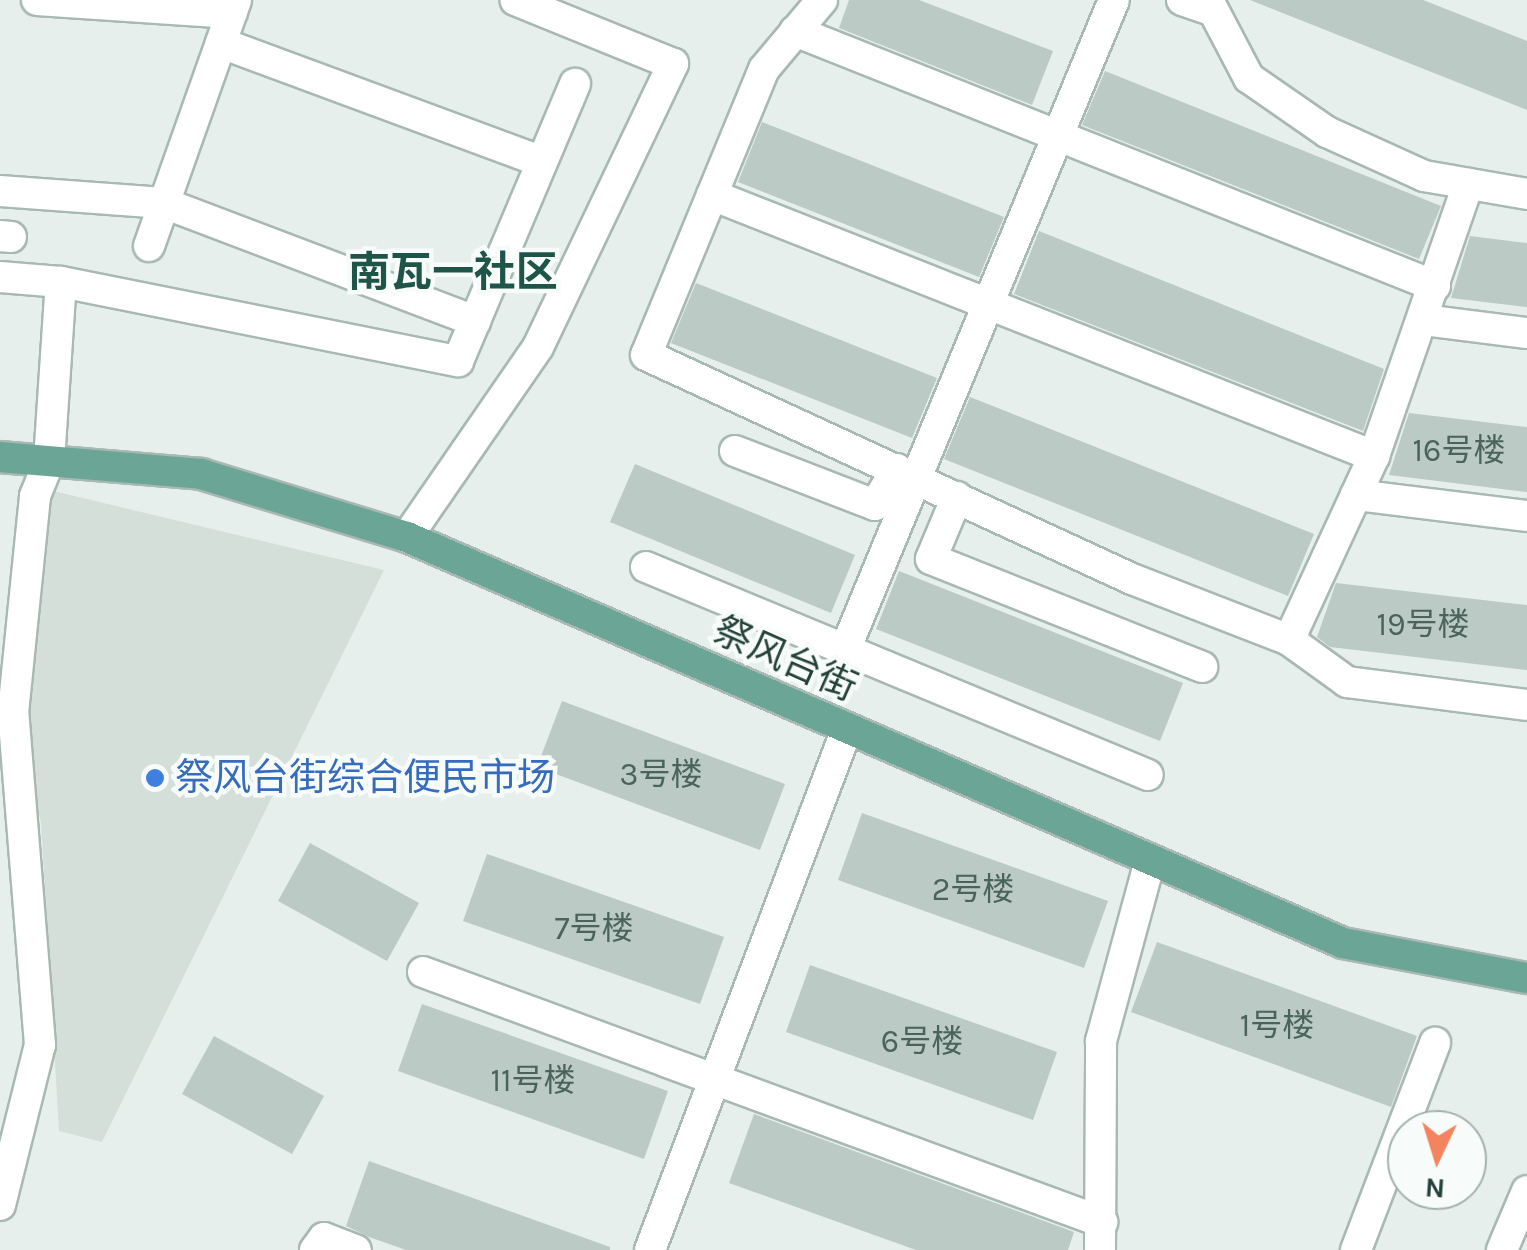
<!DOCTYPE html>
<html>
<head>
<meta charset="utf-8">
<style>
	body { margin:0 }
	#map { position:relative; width:1527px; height:1250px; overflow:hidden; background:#e6efeb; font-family:Karla,"Noto Sans SC",sans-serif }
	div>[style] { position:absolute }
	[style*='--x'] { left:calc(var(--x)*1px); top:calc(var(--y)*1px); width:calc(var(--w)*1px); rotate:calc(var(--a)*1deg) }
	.built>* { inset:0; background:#d4dfda }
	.building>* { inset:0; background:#bbcac4 }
	.roads { filter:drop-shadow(2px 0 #a8b8b2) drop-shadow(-2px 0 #a8b8b2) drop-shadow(0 2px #a8b8b2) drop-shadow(0 -2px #a8b8b2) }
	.minor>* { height:30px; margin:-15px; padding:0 15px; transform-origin:15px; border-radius:15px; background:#fff }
	.major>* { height:30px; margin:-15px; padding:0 15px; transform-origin:15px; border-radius:15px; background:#6aa596 }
	.dots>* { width:28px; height:28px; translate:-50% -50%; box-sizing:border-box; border:5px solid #f7fbf9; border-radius:50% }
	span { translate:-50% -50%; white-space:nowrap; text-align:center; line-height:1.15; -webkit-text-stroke:9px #f7fbf9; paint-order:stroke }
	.number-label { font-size:32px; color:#4a645c }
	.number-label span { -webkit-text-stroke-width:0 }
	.street-label { font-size:38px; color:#24423a }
	.shop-label { font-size:38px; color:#366cbe }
	.left { translate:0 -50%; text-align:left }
	.quarter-label { font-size:42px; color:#1f5548; font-weight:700 }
	.north { position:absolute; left:1387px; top:1110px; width:100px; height:100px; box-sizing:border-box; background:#f7fbf9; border:2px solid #a3b1ad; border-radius:50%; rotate:184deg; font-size:28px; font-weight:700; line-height:40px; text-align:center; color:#24423a }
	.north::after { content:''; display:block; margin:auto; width:35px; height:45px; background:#f4845f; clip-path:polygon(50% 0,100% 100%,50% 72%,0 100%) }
</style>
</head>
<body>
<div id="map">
	<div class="built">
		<i style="clip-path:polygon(45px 489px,384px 570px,102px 1142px,59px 1131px,41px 822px,18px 734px)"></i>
	</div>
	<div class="building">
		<i style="clip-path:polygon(849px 0,919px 0,1053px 51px,1032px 105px,839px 28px)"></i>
		<i style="clip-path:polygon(1250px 0,1423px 0,1527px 41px,1527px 110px)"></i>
		<i style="clip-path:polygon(1105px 71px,1441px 206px,1419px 259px,1082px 125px)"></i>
		<i style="clip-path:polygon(762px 122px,1004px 217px,979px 277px,738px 182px)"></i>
		<i style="clip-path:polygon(1039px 231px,1384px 369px,1363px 431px,1014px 294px)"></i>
		<i style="clip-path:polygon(1470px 236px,1527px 243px,1527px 307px,1451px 298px)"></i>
		<i style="clip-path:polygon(696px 283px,937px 378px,912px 438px,671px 343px)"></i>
		<i style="clip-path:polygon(970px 397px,1314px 534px,1288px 596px,944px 459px)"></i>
		<i style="clip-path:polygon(1409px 413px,1527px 427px,1527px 492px,1389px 475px)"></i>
		<i style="clip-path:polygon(635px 464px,855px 555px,831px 613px,610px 522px)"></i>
		<i style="clip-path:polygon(899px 571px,1183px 683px,1160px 741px,876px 629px)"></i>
		<i style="clip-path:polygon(1336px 583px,1527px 605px,1527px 670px,1330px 647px,1317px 637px)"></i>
		<i style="clip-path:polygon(562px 701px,785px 784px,760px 850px,537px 767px)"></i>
		<i style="clip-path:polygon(862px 813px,1108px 901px,1084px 968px,838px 880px)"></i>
		<i style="clip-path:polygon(310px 843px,419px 903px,387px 961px,278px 901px)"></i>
		<i style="clip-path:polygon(487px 854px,724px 937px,700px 1004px,463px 921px)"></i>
		<i style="clip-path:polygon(1157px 942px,1417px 1036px,1391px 1107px,1131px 1012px)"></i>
		<i style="clip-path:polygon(810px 965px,1057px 1052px,1033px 1120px,786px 1032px)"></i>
		<i style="clip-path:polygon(422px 1004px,668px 1091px,644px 1159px,398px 1071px)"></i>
		<i style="clip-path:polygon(214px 1036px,324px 1096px,292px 1154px,182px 1094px)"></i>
		<i style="clip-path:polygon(754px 1114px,1074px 1232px,1068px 1250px,916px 1250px,729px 1183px)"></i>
		<i style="clip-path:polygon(369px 1161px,610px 1247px,610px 1250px,406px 1250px,369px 1237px,346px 1226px)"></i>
	</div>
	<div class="roads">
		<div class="minor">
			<i style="--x:37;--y:0;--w:195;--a:3.8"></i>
			<i style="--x:822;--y:0;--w:90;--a:130"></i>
			<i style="--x:764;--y:69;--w:309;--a:112.4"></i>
			<i style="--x:646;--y:355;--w:535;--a:24.75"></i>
			<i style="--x:1132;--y:579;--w:168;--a:21.2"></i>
			<i style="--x:1289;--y:640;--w:72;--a:35.9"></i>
			<i style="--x:1347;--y:682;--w:181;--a:7.3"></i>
			<i style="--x:1182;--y:0;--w:31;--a:19"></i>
			<i style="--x:1208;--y:0;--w:88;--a:62.3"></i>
			<i style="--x:1249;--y:78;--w:95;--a:34.7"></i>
			<i style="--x:1327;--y:132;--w:107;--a:24.4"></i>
			<i style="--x:1424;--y:176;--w:105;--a:9.9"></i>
			<i style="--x:795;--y:31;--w:689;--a:21.72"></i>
			<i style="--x:221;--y:43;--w:342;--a:20.3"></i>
			<i style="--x:0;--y:191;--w:164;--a:4.2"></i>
			<i style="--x:164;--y:203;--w:333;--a:20.8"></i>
			<i style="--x:712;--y:195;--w:712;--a:21.52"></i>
			<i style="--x:0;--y:236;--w:11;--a:5"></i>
			<i style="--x:149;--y:246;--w:261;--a:-70.5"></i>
			<i style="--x:0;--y:277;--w:61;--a:4.7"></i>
			<i style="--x:1424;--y:320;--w:104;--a:7.2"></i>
			<i style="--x:735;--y:451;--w:150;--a:21.1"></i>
			<i style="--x:875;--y:505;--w:42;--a:-58.6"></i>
			<i style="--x:1356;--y:495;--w:172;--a:7"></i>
			<i style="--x:957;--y:497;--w:67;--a:112.8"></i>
			<i style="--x:931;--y:559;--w:292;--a:21.7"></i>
			<i style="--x:407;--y:537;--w:231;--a:-55.4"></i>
			<i style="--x:538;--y:347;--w:314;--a:-64.5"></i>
			<i style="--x:673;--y:64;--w:170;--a:-157.9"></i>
			<i style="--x:646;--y:567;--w:543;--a:22.51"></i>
			<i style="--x:1289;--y:640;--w:203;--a:-65.2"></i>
			<i style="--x:1374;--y:456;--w:288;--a:-70.9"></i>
			<i style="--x:845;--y:650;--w:703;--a:-67.52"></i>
			<i style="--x:423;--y:972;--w:724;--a:20.21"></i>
			<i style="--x:0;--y:1205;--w:165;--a:-76"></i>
			<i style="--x:40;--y:1045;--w:333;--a:-94.6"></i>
			<i style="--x:13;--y:713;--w:218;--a:-84.2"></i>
			<i style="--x:35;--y:496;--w:38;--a:-68"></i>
			<i style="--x:49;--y:461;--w:179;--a:-86.2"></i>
			<i style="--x:61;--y:282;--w:405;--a:11.3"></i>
			<i style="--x:458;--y:361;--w:301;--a:-67.1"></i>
			<i style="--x:315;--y:1250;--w:15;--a:-53"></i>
			<i style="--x:324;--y:1238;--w:34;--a:21"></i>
			<i style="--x:650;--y:1250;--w:557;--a:-69.29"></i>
			<i style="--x:1100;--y:1250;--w:209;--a:-89.7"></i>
			<i style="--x:1101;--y:1041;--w:187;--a:-74.8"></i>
			<i style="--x:1356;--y:1250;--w:222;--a:-69.1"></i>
			<i style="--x:1502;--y:1250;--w:64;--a:-67"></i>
		</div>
		<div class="major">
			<i style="--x:0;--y:457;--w:202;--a:4.8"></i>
			<i style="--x:201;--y:474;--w:215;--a:17"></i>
			<i style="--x:407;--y:537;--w:1020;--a:23.45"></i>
			<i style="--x:1343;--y:943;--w:187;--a:10.8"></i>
		</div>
	</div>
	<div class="dots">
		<i style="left:155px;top:778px;background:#3f7fe0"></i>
	</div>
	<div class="number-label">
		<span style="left:1459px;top:451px">16号楼</span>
		<span style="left:1423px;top:625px">19号楼</span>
		<span style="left:661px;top:775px">3号楼</span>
		<span style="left:973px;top:890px">2号楼</span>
		<span style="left:594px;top:929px">7号楼</span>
		<span style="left:1277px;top:1026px">1号楼</span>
		<span style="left:922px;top:1042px">6号楼</span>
		<span style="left:533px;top:1081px">11号楼</span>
	</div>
	<div class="street-label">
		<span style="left:785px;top:659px;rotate:24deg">祭风台街</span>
	</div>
	<div class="shop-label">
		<span class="left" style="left:175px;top:778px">祭风台街综合便民市场</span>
	</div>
	<div class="quarter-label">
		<span style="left:453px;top:272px">南瓦一社区</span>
	</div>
	<div class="north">N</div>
</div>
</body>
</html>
